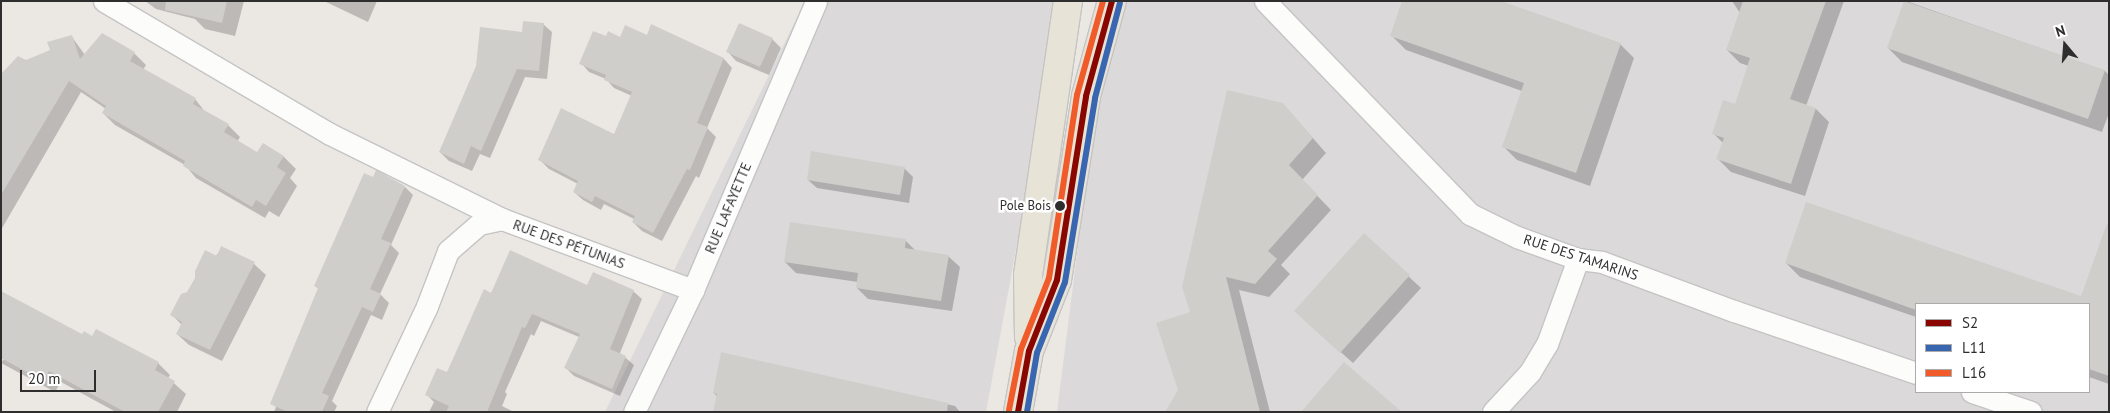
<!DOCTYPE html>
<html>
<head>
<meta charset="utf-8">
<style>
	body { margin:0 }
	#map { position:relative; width:2110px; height:413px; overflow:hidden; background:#ebe8e4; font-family:"PT Sans",sans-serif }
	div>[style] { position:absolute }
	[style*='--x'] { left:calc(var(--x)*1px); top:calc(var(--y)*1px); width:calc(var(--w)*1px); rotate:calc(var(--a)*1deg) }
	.industrial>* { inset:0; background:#dcd9db }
	.shadow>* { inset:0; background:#0003 }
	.building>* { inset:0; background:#d0cecb }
	.roads { filter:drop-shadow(1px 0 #c5c4c4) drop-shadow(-1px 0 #c5c4c4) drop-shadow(0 1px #c5c4c4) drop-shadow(0 -1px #c5c4c4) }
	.minor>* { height:21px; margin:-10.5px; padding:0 10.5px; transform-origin:10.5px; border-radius:10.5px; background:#fcfcfb }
	.primary>* { height:28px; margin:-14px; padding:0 14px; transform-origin:14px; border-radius:14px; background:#e7e3d6 }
	.bus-1>* { height:6px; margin:-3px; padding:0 3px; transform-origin:3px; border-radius:3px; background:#890700 }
	.bus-2>* { height:6px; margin:-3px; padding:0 3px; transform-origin:3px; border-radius:3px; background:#3866b0 }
	.bus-3>* { height:6px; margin:-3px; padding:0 3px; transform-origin:3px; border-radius:3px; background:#f15a29 }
	.dots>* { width:14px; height:14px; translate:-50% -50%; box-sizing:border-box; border:2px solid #fff; border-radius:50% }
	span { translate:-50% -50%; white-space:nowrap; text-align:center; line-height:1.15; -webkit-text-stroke:5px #fff; paint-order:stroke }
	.bus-label { font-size:13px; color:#2e2e2e }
	.right { translate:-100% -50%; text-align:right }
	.street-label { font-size:14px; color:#2e2e2e }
	.frame { position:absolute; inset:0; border:2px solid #2e2e2e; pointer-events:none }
	.legend { position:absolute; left:1915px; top:303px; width:175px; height:90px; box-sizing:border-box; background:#fff; border:1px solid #ababab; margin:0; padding:6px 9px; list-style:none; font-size:15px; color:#2e2e2e }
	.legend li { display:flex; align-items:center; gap:10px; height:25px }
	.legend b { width:25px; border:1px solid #ababab }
	.north { position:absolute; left:2040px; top:20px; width:50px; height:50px; -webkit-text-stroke:4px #fff; paint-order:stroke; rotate:342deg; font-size:14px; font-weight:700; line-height:20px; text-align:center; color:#2e2e2e }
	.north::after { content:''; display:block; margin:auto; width:18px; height:22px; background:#2e2e2e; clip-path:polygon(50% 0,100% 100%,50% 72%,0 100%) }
	.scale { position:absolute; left:20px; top:370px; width:76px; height:22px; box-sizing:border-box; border:2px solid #2e2e2e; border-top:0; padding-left:6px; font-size:15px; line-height:18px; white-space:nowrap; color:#2e2e2e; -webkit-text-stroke:4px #fff; paint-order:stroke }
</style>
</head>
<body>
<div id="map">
	<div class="industrial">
		<i style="clip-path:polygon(805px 1px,1062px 1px,986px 412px,605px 412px)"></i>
		<i style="clip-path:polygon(evenodd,1109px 1px,2109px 1px,2109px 412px,1057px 412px,1109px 1px,1916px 304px,2089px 304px,2089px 392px,1916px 392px,1916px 304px)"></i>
	</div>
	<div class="shadow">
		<i style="clip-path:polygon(145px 1px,244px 1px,235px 36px,205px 29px,195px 19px,156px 9px)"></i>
		<i style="clip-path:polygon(324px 1px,377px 1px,368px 22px)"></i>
		<i style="clip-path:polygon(1732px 1px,1844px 1px,1806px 106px,1816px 109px,1829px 122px,1805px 196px,1731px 172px,1718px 159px,1723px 143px,1713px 133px,1736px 106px,1749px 66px,1740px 63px,1727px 50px,1740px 13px)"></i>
		<i style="clip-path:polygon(1906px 1px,2105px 71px,2109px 75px,2109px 113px,2102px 132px,1902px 62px,1888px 48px)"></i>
		<i style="clip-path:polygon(543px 24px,552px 32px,547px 79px,525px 77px,490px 158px,480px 154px,472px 171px,449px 161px,440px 152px,523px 33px)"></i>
		<i style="clip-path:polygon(652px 26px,724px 59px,732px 68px,707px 128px,716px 137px,699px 178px,696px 176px,662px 241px,642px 231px,633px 222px,634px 219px,604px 204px,601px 210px,583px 200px,574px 192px,578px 184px,549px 169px,540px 160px,615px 136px,632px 96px,614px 88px,606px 79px,589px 72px,581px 63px,607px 38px,648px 36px)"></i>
		<i style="clip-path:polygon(1392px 36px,1620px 44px,1634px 58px,1590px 186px,1517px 160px,1503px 146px,1522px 91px,1406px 50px)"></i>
		<i style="clip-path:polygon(72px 37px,85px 55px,134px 53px,146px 65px,143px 70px,195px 99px,206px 113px,228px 125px,240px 137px,237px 142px,258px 154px,264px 145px,284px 157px,296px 169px,290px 178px,297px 186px,279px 217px,269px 211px,265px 218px,196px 178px,185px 165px,115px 125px,103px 113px,106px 109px,81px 92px,1px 230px,1px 79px,5px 72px,51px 51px)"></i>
		<i style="clip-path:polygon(772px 39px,781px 48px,769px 75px,736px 61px,728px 52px)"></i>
		<i style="clip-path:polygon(1283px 104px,1326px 153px,1302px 180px,1331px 210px,1281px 265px,1290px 274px,1269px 297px,1239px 290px,1270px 412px,1174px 412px,1192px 313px)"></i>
		<i style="clip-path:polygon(904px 168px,913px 177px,909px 203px,817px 188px,808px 180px)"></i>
		<i style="clip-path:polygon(405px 187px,413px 195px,391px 245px,399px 253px,380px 294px,389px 303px,382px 320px,371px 315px,332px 401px,337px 406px,334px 412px,274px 412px,276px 407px,272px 403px,319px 289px,315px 286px)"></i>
		<i style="clip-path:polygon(2109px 221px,2109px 384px,2089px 377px,2089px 304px,1916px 304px,1916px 317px,1800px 277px,1786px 263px,2082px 298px)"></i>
		<i style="clip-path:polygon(1364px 235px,1421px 288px,1353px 363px,1308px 323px)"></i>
		<i style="clip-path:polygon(906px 241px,916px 251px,948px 256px,960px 267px,952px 311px,868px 299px,857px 288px,858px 282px,796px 273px,785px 262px)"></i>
		<i style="clip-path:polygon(222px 248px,254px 264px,266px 275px,222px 361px,189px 345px,177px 334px,182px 325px,172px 315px)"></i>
		<i style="clip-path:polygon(588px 287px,633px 291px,642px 299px,620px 353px,634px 365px,620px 396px,574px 376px,566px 368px,579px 337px,541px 321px,534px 336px,531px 334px,505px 392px,507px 394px,502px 406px,514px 412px,429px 412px,434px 402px,427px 395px,447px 373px,492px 294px)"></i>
		<i style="clip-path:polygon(83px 336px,158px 363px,170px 375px,168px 378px,186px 394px,177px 412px,116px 412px,61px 382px,55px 392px,1px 363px,4px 359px)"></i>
		<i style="clip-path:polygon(722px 353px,955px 406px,960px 412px,714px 412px,717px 396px,714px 393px)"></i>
	</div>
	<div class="building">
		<i style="clip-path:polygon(166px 1px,227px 1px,222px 23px,165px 10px)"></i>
		<i style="clip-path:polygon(1402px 1px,1501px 1px,1621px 43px,1576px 173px,1502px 147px,1524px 83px,1390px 36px)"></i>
		<i style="clip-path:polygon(1743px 1px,1826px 1px,1790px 99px,1816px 108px,1791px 184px,1716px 159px,1724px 138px,1712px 134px,1723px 100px,1735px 104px,1750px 58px,1726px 50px)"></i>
		<i style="clip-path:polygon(1904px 1px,2105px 70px,2088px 119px,1887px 48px)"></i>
		<i style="clip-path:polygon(523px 21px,544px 23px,539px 71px,517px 69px,481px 151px,471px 146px,464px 164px,439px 152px,476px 66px,480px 27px,522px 32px)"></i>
		<i style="clip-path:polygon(739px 23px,773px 38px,760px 67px,726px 52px)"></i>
		<i style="clip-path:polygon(651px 24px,724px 58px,697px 123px,708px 127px,690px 170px,687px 169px,653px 233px,632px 222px,635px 216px,595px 196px,592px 202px,573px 192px,578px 181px,538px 160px,561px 108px,614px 134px,632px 92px,604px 80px,606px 75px,579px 64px,593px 31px,606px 36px,608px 31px,620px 37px,625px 25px,647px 35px)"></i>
		<i style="clip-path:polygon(102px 33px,135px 52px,130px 61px,196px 98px,193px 104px,229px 124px,224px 132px,257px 152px,263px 143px,284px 156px,277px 167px,286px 173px,266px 206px,256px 200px,252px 207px,183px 166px,185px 161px,102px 113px,106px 106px,69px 81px,1px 195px,2px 73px,18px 56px,26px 60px,50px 50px,47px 42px,72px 35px,80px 59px)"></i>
		<i style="clip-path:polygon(1227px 90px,1283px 103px,1313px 138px,1289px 165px,1318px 195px,1268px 251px,1277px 259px,1255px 284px,1226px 277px,1260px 412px,1165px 412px,1178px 390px,1156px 323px,1190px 312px,1182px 287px)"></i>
		<i style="clip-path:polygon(811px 151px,905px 167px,900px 195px,807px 180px)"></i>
		<i style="clip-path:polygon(376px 170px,405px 186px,381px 239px,391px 243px,370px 289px,381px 294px,373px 312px,362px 307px,322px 393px,329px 396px,322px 412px,288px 412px,270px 404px,318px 288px,314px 286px,364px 173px,373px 177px)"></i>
		<i style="clip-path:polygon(1806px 202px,2081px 296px,2106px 226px,2109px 226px,2109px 376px,2089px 369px,2089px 304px,1916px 304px,1916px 310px,1785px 263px)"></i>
		<i style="clip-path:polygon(790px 222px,906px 239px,905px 248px,949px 255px,941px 301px,856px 288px,858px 273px,784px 262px)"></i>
		<i style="clip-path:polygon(1364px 233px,1410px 275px,1340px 353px,1294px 311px)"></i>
		<i style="clip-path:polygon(221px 246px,255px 262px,210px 350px,176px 334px,182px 322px,170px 315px,181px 294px,187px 292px,195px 278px,195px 271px,205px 250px,217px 256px)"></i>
		<i style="clip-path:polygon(510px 250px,587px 285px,593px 272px,634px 290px,610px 349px,626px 356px,612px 389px,564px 368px,580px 334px,532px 314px,525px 328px,522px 327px,487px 412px,446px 412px,449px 406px,425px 395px,437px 368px,447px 372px,484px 289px,491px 293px)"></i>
		<i style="clip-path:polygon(1px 291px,82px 334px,84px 331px,92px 336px,96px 329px,159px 362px,155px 370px,175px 381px,158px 412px,125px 412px,49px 371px,43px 381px,1px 358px)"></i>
		<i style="clip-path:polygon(721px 352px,948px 403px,947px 412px,713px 412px,717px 394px,713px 393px)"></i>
		<i style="clip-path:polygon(1344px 362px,1402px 412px,1301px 412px)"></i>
	</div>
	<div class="roads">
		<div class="minor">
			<i style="--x:104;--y:1;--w:262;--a:30.5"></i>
			<i style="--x:330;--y:134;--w:192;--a:26.3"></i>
			<i style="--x:1265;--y:1;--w:296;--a:46.1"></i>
			<i style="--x:1470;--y:214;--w:52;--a:26.1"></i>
			<i style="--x:1517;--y:237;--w:65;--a:19.8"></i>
			<i style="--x:1578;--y:259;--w:24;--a:7"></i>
			<i style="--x:1602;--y:262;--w:141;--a:20.4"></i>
			<i style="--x:1734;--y:311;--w:192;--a:18.8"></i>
			<i style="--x:1972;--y:392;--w:62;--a:18.7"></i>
			<i style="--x:377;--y:412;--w:117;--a:-64.7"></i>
			<i style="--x:427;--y:306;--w:59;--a:-69.1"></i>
			<i style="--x:448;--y:251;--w:41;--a:-41.1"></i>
			<i style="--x:479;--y:224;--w:24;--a:-12"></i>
			<i style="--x:502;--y:219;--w:204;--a:20.4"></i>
			<i style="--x:634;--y:412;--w:136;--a:-64.2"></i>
			<i style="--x:693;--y:290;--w:314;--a:-66.9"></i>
			<i style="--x:1493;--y:412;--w:54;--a:-47.2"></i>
			<i style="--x:1530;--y:372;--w:33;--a:-59"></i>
			<i style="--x:1547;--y:344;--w:90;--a:-70"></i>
		</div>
		<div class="primary">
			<i style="--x:1029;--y:337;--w:62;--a:-90.9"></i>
			<i style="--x:1028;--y:275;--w:277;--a:-81.7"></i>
			<i style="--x:1018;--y:412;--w:62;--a:-79.8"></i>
			<i style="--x:1029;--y:351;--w:76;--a:-68.5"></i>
			<i style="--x:1057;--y:280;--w:186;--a:-81"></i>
			<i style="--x:1086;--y:96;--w:98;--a:-74.7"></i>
		</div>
	</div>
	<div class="bus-1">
		<i style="--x:1018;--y:412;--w:62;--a:-79.8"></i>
		<i style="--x:1029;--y:351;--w:76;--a:-68.5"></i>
		<i style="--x:1057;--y:280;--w:186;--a:-81"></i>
		<i style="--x:1086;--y:96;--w:98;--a:-74.7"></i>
	</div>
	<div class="bus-2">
		<i style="--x:1027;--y:412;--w:60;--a:-80.4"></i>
		<i style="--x:1037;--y:353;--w:76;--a:-68.5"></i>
		<i style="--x:1065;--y:282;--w:186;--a:-80.7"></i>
		<i style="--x:1095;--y:98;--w:98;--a:-75.3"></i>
	</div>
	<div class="bus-3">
		<i style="--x:1009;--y:410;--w:62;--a:-78.9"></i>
		<i style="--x:1021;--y:349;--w:76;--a:-68.5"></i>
		<i style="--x:1049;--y:278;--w:185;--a:-81.3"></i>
		<i style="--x:1077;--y:95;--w:98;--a:-74.5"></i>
	</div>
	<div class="dots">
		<i style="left:1060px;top:206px;background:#2e2e2e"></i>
	</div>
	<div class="bus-label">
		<span class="right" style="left:1051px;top:206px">Pole Bois</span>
	</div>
	<div class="street-label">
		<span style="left:728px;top:208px;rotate:-67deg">RUE LAFAYETTE</span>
		<span style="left:569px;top:244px;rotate:20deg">RUE DES PÉTUNIAS</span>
		<span style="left:1581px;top:257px;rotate:18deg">RUE DES TAMARINS</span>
	</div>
	<div class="frame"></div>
	<ul class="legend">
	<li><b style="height:6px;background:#890700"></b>S2</li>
	<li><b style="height:6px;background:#3866b0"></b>L11</li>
	<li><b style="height:6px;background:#f15a29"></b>L16</li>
	</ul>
	<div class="north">N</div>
	<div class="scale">20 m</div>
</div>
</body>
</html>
